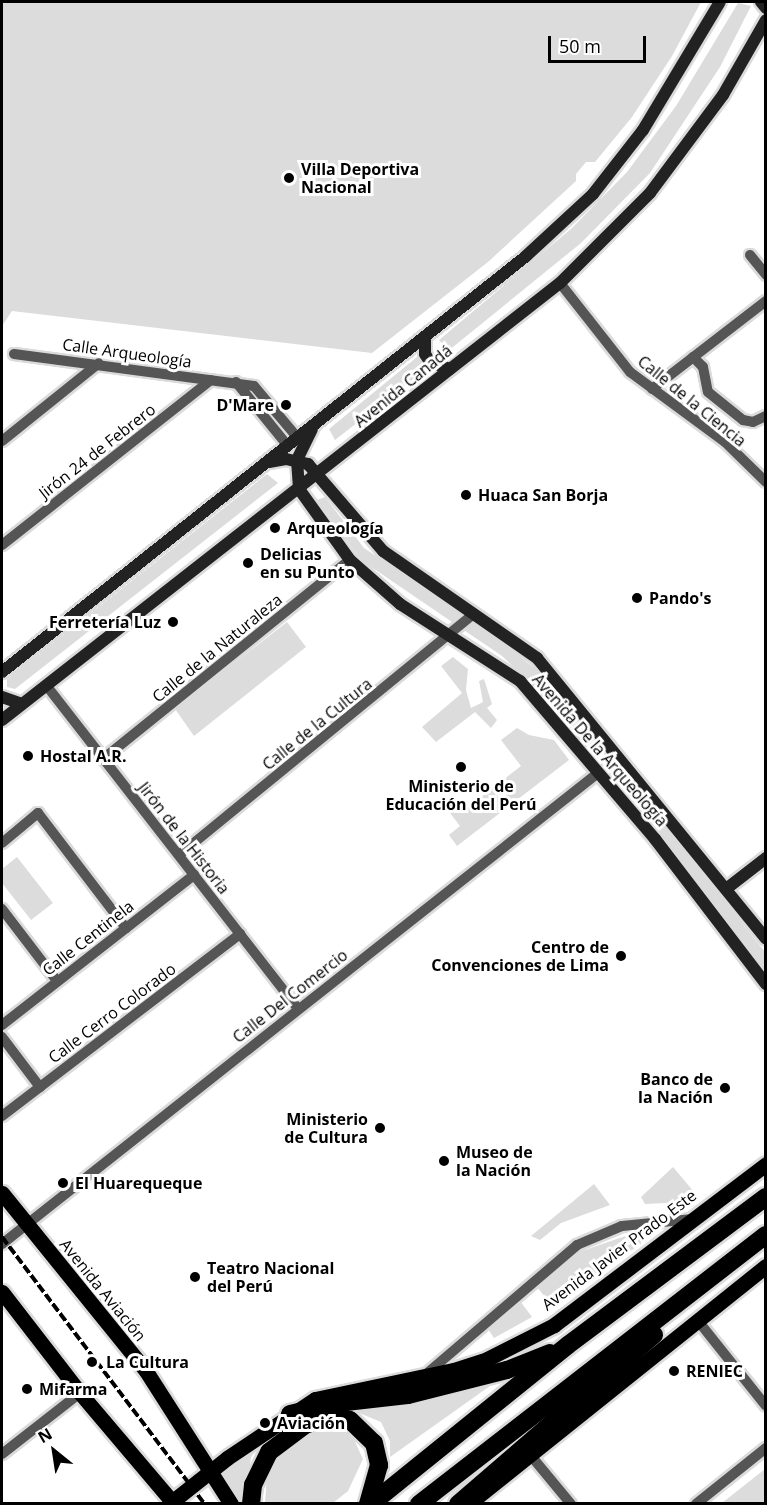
<!DOCTYPE html>
<html>
<head>
<meta charset="utf-8">
<style>
	body { margin:0 }
	#map { position:relative; width:767px; height:1505px; overflow:hidden; background:#fff; font-family:"Open Sans",sans-serif }
	div>[style] { position:absolute }
	[style*='--x'] { left:calc(var(--x)*1px); top:calc(var(--y)*1px); width:calc(var(--w)*1px); rotate:calc(var(--a)*1deg) }
	.green>* { inset:0; background:#dcdcdc }
	.roads { filter:drop-shadow(2px 0 #dbdbdb) drop-shadow(-2px 0 #dbdbdb) drop-shadow(0 2px #dbdbdb) drop-shadow(0 -2px #dbdbdb) }
	.street>* { height:10px; margin:-5px; padding:0 5px; transform-origin:5px; border-radius:5px; background:#555 }
	.secondary>* { height:12px; margin:-6px; padding:0 6px; transform-origin:6px; border-radius:6px; background:#222 }
	.primary>* { height:15px; margin:-7.5px; padding:0 7.5px; transform-origin:7.5px; border-radius:7.5px; background:#000 }
	.highway>* { height:18px; margin:-9px; padding:0 9px; transform-origin:9px; border-radius:9px; background:#000 }
	.rail>* { height:4px; margin-top:-2px; transform-origin:0; background:repeating-linear-gradient(90deg,#000 0 9px,transparent 0 12px) }
	.dots>* { width:16px; height:16px; translate:-50% -50%; box-sizing:border-box; border:3px solid #fff; border-radius:50% }
	span { translate:-50% -50%; white-space:nowrap; text-align:center; line-height:1.15; -webkit-text-stroke:6px #fff; paint-order:stroke }
	.poi-label { font-size:16px; color:#000; font-weight:700 }
	.left { translate:0 -50%; text-align:left }
	.right { translate:-100% -50%; text-align:right }
	.street-label { font-size:16px; color:#000 }
	.frame { position:absolute; inset:0; border:3px solid #000; pointer-events:none }
	.north { position:absolute; left:24px; top:1421px; width:60px; height:60px; -webkit-text-stroke:4px #fff; paint-order:stroke; rotate:330deg; font-size:16px; font-weight:700; line-height:24px; text-align:center; color:#000 }
	.north::after { content:''; display:block; margin:auto; width:21px; height:27px; background:#000; clip-path:polygon(50% 0,100% 100%,50% 72%,0 100%) }
	.scale { position:absolute; left:548px; top:36px; width:98px; height:27px; box-sizing:border-box; border:3px solid #000; border-top:0; padding-left:8px; font-size:18px; line-height:21px; white-space:nowrap; color:#000; -webkit-text-stroke:4px #fff; paint-order:stroke }
</style>
</head>
<body>
<div id="map">
	<div class="green">
		<i style="clip-path:polygon(2px 2px,701px 2px,672px 56px,632px 117px,595px 162px,586px 162px,576px 174px,576px 181px,488px 262px,372px 353px,12px 311px,2px 326px)"></i>
		<i style="clip-path:polygon(738px 3px,751px 6px,720px 67px,650px 173px,581px 243px,448px 351px,439px 340px,572px 228px,627px 172px,676px 106px)"></i>
		<i style="clip-path:polygon(417px 357px,425px 370px,335px 440px,329px 429px)"></i>
		<i style="clip-path:polygon(267px 474px,278px 483px,15px 689px,7px 687px,7px 679px)"></i>
		<i style="clip-path:polygon(325px 497px,364px 548px,461px 612px,536px 669px,605px 751px,599px 756px,550px 701px,502px 656px,361px 560px,317px 500px)"></i>
		<i style="clip-path:polygon(287px 622px,306px 647px,194px 736px,175px 709px)"></i>
		<i style="clip-path:polygon(453px 657px,468px 669px,466px 690px,471px 708px,483px 702px,479px 681px,484px 679px,492px 704px,487px 708px,497px 720px,491px 728px,475px 712px,436px 742px,422px 727px,462px 693px,441px 666px)"></i>
		<i style="clip-path:polygon(517px 728px,529px 735px,554px 740px,569px 760px,457px 846px,449px 835px,460px 826px,444px 805px,454px 797px,464px 810px,521px 766px,501px 740px)"></i>
		<i style="clip-path:polygon(637px 791px,765px 952px,765px 972px,630px 796px)"></i>
		<i style="clip-path:polygon(17px 857px,53px 903px,31px 920px,2px 883px,2px 869px)"></i>
		<i style="clip-path:polygon(673px 1167px,695px 1193px,685px 1202px,645px 1204px,641px 1197px)"></i>
		<i style="clip-path:polygon(594px 1184px,610px 1205px,561px 1223px,540px 1240px,531px 1236px)"></i>
		<i style="clip-path:polygon(634px 1233px,641px 1236px,641px 1244px,552px 1306px,537px 1287px,582px 1251px)"></i>
		<i style="clip-path:polygon(520px 1301px,532px 1317px,494px 1338px,488px 1329px)"></i>
		<i style="clip-path:polygon(497px 1381px,390px 1457px,390px 1441px,381px 1422px,352px 1410px,418px 1404px)"></i>
		<i style="clip-path:polygon(337px 1425px,351px 1433px,363px 1459px,348px 1491px,333px 1503px,265px 1503px,267px 1475px,283px 1451px,322px 1426px)"></i>
		<i style="clip-path:polygon(262px 1442px,251px 1457px,245px 1503px,240px 1503px,219px 1474px)"></i>
		<i style="clip-path:polygon(765px 1469px,765px 1503px,722px 1503px)"></i>
	</div>
	<div class="roads">
		<div class="street">
			<i style="--x:750;--y:255;--w:26;--a:51"></i>
			<i style="--x:560;--y:283;--w:113;--a:51.8"></i>
			<i style="--x:630;--y:372;--w:118;--a:36.4"></i>
			<i style="--x:725;--y:442;--w:57;--a:44.3"></i>
			<i style="--x:14;--y:354;--w:242;--a:7.6"></i>
			<i style="--x:254;--y:386;--w:67;--a:49.9"></i>
			<i style="--x:693;--y:357;--w:14;--a:45"></i>
			<i style="--x:703;--y:367;--w:25;--a:79"></i>
			<i style="--x:708;--y:392;--w:45;--a:38.7"></i>
			<i style="--x:743;--y:420;--w:10;--a:11"></i>
			<i style="--x:753;--y:422;--w:14;--a:-25"></i>
			<i style="--x:236;--y:382;--w:81;--a:51"></i>
			<i style="--x:652;--y:389;--w:144;--a:-37.7"></i>
			<i style="--x:2;--y:441;--w:124;--a:-38.8"></i>
			<i style="--x:2;--y:545;--w:266;--a:-38.3"></i>
			<i style="--x:46;--y:685;--w:410;--a:52.1"></i>
			<i style="--x:103;--y:759;--w:317;--a:-38.9"></i>
			<i style="--x:2;--y:843;--w:47;--a:-39.8"></i>
			<i style="--x:38;--y:813;--w:145;--a:52.6"></i>
			<i style="--x:179;--y:855;--w:380;--a:-39.3"></i>
			<i style="--x:2;--y:909;--w:91;--a:52.6"></i>
			<i style="--x:2;--y:1025;--w:244;--a:-38"></i>
			<i style="--x:2;--y:1037;--w:63;--a:52.8"></i>
			<i style="--x:2;--y:1116;--w:300;--a:-37.4"></i>
			<i style="--x:2;--y:1244;--w:760;--a:-38.32"></i>
			<i style="--x:699;--y:1322;--w:107;--a:51.4"></i>
			<i style="--x:425;--y:1375;--w:200;--a:-40.5"></i>
			<i style="--x:577;--y:1245;--w:49;--a:-22.9"></i>
			<i style="--x:622;--y:1226;--w:71;--a:-5.6"></i>
			<i style="--x:2;--y:1454;--w:99;--a:-38"></i>
			<i style="--x:532;--y:1457;--w:61;--a:50.3"></i>
			<i style="--x:696;--y:1504;--w:90;--a:-38.7"></i>
		</div>
		<div class="secondary">
			<i style="--x:761;--y:2;--w:8;--a:50"></i>
			<i style="--x:425;--y:337;--w:17;--a:90"></i>
			<i style="--x:425;--y:354;--w:9;--a:58"></i>
			<i style="--x:430;--y:362;--w:21;--a:19"></i>
			<i style="--x:312;--y:429;--w:34;--a:116"></i>
			<i style="--x:297;--y:460;--w:29;--a:86"></i>
			<i style="--x:299;--y:489;--w:87;--a:54.3"></i>
			<i style="--x:350;--y:560;--w:67;--a:41.3"></i>
			<i style="--x:400;--y:604;--w:143;--a:32.7"></i>
			<i style="--x:520;--y:681;--w:208;--a:49.5"></i>
			<i style="--x:655;--y:839;--w:183;--a:52.6"></i>
			<i style="--x:269;--y:462;--w:17;--a:-10"></i>
			<i style="--x:286;--y:459;--w:23;--a:13"></i>
			<i style="--x:308;--y:464;--w:115;--a:49.2"></i>
			<i style="--x:383;--y:551;--w:188;--a:34.8"></i>
			<i style="--x:537;--y:658;--w:362;--a:50.8"></i>
			<i style="--x:2;--y:672;--w:668;--a:-38.43"></i>
			<i style="--x:525;--y:257;--w:93;--a:-42.8"></i>
			<i style="--x:593;--y:194;--w:81;--a:-52"></i>
			<i style="--x:643;--y:130;--w:149;--a:-59"></i>
			<i style="--x:2;--y:697;--w:21;--a:19"></i>
			<i style="--x:2;--y:720;--w:709;--a:-38.07"></i>
			<i style="--x:560;--y:283;--w:127;--a:-45"></i>
			<i style="--x:650;--y:193;--w:122;--a:-53.3"></i>
			<i style="--x:723;--y:95;--w:86;--a:-60.2"></i>
			<i style="--x:726;--y:889;--w:51;--a:-37.8"></i>
		</div>
		<div class="primary">
			<i style="--x:2;--y:1193;--w:229;--a:51"></i>
			<i style="--x:146;--y:1371;--w:158;--a:57.4"></i>
			<i style="--x:2;--y:1292;--w:128;--a:52.3"></i>
			<i style="--x:80;--y:1393;--w:145;--a:49.7"></i>
			<i style="--x:476;--y:1498;--w:371;--a:-38.7"></i>
			<i style="--x:169;--y:1504;--w:74;--a:-38.4"></i>
			<i style="--x:227;--y:1458;--w:106;--a:-33.8"></i>
			<i style="--x:315;--y:1399;--w:142;--a:-11.8"></i>
			<i style="--x:454;--y:1370;--w:35;--a:-18"></i>
			<i style="--x:487;--y:1359;--w:75;--a:-26.9"></i>
			<i style="--x:554;--y:1325;--w:266;--a:-37.2"></i>
		</div>
		<div class="highway">
			<i style="--x:290;--y:1414;--w:48;--a:-13.2"></i>
			<i style="--x:337;--y:1403;--w:71;--a:-6.4"></i>
			<i style="--x:408;--y:1395;--w:102;--a:-14.2"></i>
			<i style="--x:507;--y:1370;--w:46;--a:-21.6"></i>
			<i style="--x:251;--y:1504;--w:19;--a:-84"></i>
			<i style="--x:253;--y:1485;--w:37;--a:-64"></i>
			<i style="--x:269;--y:1452;--w:45;--a:-36.9"></i>
			<i style="--x:305;--y:1425;--w:29;--a:-18"></i>
			<i style="--x:333;--y:1416;--w:17;--a:13"></i>
			<i style="--x:350;--y:1420;--w:33;--a:44"></i>
			<i style="--x:374;--y:1443;--w:23;--a:77"></i>
			<i style="--x:379;--y:1465;--w:41;--a:105.8"></i>
			<i style="--x:371;--y:1504;--w:253;--a:-38.9"></i>
			<i style="--x:568;--y:1345;--w:247;--a:-36.8"></i>
			<i style="--x:419;--y:1504;--w:439;--a:-37.8"></i>
			<i style="--x:458;--y:1504;--w:259;--a:-40.8"></i>
		</div>
	</div>
	<div class="rail">
		<i style="--x:2;--y:1237;--w:335;--a:52.8"></i>
	</div>
	<div class="dots">
		<i style="left:289px;top:178px;background:#000"></i>
		<i style="left:286px;top:405px;background:#000"></i>
		<i style="left:466px;top:495px;background:#000"></i>
		<i style="left:275px;top:528px;background:#000"></i>
		<i style="left:248px;top:563px;background:#000"></i>
		<i style="left:637px;top:598px;background:#000"></i>
		<i style="left:173px;top:622px;background:#000"></i>
		<i style="left:28px;top:756px;background:#000"></i>
		<i style="left:461px;top:767px;background:#000"></i>
		<i style="left:621px;top:956px;background:#000"></i>
		<i style="left:725px;top:1088px;background:#000"></i>
		<i style="left:380px;top:1128px;background:#000"></i>
		<i style="left:444px;top:1161px;background:#000"></i>
		<i style="left:63px;top:1183px;background:#000"></i>
		<i style="left:195px;top:1277px;background:#000"></i>
		<i style="left:92px;top:1362px;background:#000"></i>
		<i style="left:674px;top:1371px;background:#000"></i>
		<i style="left:27px;top:1389px;background:#000"></i>
		<i style="left:265px;top:1423px;background:#000"></i>
	</div>
	<div class="poi-label">
		<span class="left" style="left:301px;top:178px">Villa Deportiva<br>Nacional</span>
		<span class="right" style="left:274px;top:405px">D'Mare</span>
		<span class="left" style="left:478px;top:495px">Huaca San Borja</span>
		<span class="left" style="left:287px;top:528px">Arqueología</span>
		<span class="left" style="left:260px;top:563px">Delicias<br>en su Punto</span>
		<span class="left" style="left:649px;top:598px">Pando's</span>
		<span class="right" style="left:161px;top:622px">Ferretería Luz</span>
		<span class="left" style="left:40px;top:756px">Hostal A.R.</span>
		<span style="left:461px;top:795px">Ministerio de<br>Educación del Perú</span>
		<span class="right" style="left:609px;top:956px">Centro de<br>Convenciones de Lima</span>
		<span class="right" style="left:713px;top:1088px">Banco de<br>la Nación</span>
		<span class="right" style="left:368px;top:1128px">Ministerio<br>de Cultura</span>
		<span class="left" style="left:456px;top:1161px">Museo de<br>la Nación</span>
		<span class="left" style="left:75px;top:1183px">El Huarequeque</span>
		<span class="left" style="left:207px;top:1277px">Teatro Nacional<br>del Perú</span>
		<span class="left" style="left:106px;top:1362px">La Cultura</span>
		<span class="left" style="left:686px;top:1371px">RENIEC</span>
		<span class="left" style="left:39px;top:1389px">Mifarma</span>
		<span class="left" style="left:277px;top:1423px">Aviación</span>
	</div>
	<div class="street-label">
		<span style="left:127px;top:353px;rotate:8deg">Calle Arqueología</span>
		<span style="left:403px;top:386px;rotate:-39deg">Avenida Canadá</span>
		<span style="left:692px;top:401px;rotate:39deg">Calle de la Ciencia</span>
		<span style="left:97px;top:451px;rotate:-38deg">Jirón 24 de Febrero</span>
		<span style="left:217px;top:648px;rotate:-39deg">Calle de la Naturaleza</span>
		<span style="left:317px;top:724px;rotate:-39deg">Calle de la Cultura</span>
		<span style="left:600px;top:750px;rotate:49deg">Avenida De la Arqueología</span>
		<span style="left:184px;top:838px;rotate:52deg">Jirón de la Historia</span>
		<span style="left:88px;top:938px;rotate:-38deg">Calle Centinela</span>
		<span style="left:290px;top:996px;rotate:-38deg">Calle Del Comercio</span>
		<span style="left:112px;top:1013px;rotate:-37deg">Calle Cerro Colorado</span>
		<span style="left:619px;top:1250px;rotate:-37deg">Avenida Javier Prado Este</span>
		<span style="left:103px;top:1290px;rotate:51deg">Avenida Aviación</span>
	</div>
	<div class="frame"></div>
	<div class="north">N</div>
	<div class="scale">50 m</div>
</div>
</body>
</html>
